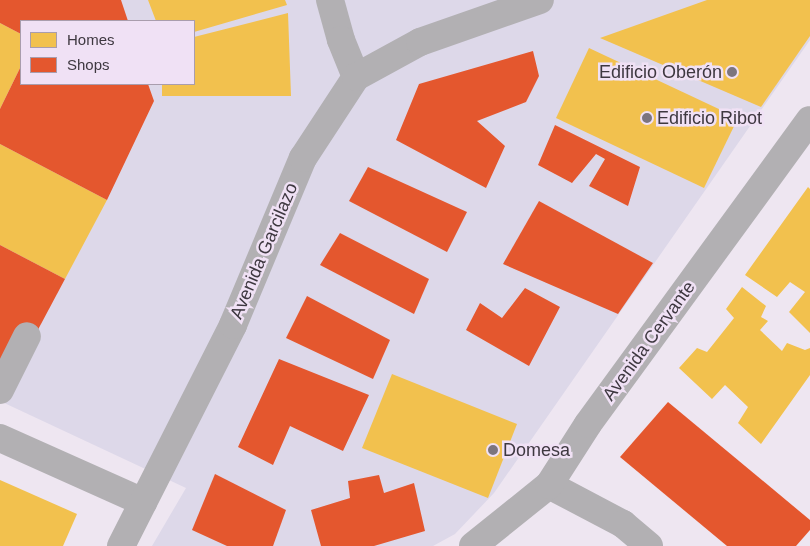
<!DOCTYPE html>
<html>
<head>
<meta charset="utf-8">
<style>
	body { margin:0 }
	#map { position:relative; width:810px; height:546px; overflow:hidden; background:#eee6f1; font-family:Helvetica,sans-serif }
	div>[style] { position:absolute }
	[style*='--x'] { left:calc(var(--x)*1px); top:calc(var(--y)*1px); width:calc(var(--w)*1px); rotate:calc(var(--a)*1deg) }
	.commercial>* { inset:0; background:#ddd8e9 }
	.homes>* { inset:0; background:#f2c14e }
	.shops>* { inset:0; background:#e4572e }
	.minor>* { height:28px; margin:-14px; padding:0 14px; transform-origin:14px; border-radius:14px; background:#b2b0b3 }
	.dots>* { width:14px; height:14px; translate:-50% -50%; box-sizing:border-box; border:2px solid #f0e1f5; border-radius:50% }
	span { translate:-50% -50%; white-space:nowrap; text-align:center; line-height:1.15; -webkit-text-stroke:5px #f0e1f5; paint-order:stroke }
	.poi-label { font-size:18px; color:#3e3840 }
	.right { translate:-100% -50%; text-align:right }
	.left { translate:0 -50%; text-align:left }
	.street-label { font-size:18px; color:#3e3840 }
	.legend { position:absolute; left:20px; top:20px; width:175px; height:65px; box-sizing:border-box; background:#f0e1f5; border:1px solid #a99dad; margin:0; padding:6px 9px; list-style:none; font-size:15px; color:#3e3840 }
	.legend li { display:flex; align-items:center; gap:10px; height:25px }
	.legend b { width:25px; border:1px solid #a99dad }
</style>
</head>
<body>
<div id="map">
	<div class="commercial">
		<i style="clip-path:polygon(evenodd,0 0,810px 0,810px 40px,494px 493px,455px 534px,433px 546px,152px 546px,186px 488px,0 401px,0 0,21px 21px,194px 21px,194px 84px,21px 84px,21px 21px)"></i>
	</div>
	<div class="homes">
		<i style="clip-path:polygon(148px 0,285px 0,287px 5px,194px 32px,194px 21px,156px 21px)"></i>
		<i style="clip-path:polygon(707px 0,810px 0,810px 36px,761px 107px,600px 38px)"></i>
		<i style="clip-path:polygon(288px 13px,291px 96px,162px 96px,162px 84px,194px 84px,194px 37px)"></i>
		<i style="clip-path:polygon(0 23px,21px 34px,21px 66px,0 109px)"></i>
		<i style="clip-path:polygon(589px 48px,738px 118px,704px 188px,556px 118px)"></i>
		<i style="clip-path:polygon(0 144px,107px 200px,65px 279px,0 245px)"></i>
		<i style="clip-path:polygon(808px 187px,810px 189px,810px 333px,789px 312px,805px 292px,790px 282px,777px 297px,745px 275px)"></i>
		<i style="clip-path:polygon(742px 287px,766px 306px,761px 317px,768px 321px,760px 330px,782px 351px,787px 343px,805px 350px,810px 348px,810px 375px,761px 444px,738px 423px,748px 407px,725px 385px,712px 399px,679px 368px,697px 348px,707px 352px,734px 318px,726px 309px)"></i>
		<i style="clip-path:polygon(392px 374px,517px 424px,488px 498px,362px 448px)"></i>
		<i style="clip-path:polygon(0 480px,77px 514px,63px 546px,0 546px)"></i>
	</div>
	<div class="shops">
		<i style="clip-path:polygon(0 0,121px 0,128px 21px,21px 21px,21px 34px,0 23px)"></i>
		<i style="clip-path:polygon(533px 51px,539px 76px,526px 102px,477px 121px,505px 146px,486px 188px,396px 140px,419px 84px)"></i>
		<i style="clip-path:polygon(21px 66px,21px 84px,148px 84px,154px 101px,107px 200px,0 144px,0 109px)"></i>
		<i style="clip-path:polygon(555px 125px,640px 167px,628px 206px,589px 186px,605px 159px,596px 154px,572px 183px,538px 165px)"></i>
		<i style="clip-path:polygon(368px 167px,467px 212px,447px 252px,349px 201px)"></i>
		<i style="clip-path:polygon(539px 201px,653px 263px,618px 314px,503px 264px)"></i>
		<i style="clip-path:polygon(340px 233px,429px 279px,414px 314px,320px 265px)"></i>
		<i style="clip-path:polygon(0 245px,65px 279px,33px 339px,0 374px)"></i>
		<i style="clip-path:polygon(525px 288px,560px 307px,529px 366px,466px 330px,480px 303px,502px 318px)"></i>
		<i style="clip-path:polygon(307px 296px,390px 340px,373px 379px,286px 338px)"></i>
		<i style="clip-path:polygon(279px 359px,369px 395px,343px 451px,290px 426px,273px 465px,238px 447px)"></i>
		<i style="clip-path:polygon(668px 402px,810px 520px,810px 530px,796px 546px,727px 546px,620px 457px)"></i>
		<i style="clip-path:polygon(215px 474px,286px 510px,273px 546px,227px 546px,192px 530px)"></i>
		<i style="clip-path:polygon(379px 475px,384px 493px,414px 483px,425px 531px,374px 546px,321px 546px,311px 510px,350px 498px,348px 481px)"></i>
	</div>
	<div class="minor">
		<i style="--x:330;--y:0;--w:41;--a:74.6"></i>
		<i style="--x:341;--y:40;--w:40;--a:68"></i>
		<i style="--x:0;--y:390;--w:60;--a:-63.4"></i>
		<i style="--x:0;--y:438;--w:157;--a:24.1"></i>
		<i style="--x:549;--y:485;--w:84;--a:27.8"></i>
		<i style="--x:623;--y:524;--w:34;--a:40"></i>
		<i style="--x:121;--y:546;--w:248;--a:-63.1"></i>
		<i style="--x:233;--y:325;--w:181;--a:-67.3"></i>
		<i style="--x:303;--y:158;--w:97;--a:-56.8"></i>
		<i style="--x:356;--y:77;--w:73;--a:-28.7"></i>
		<i style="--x:420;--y:42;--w:127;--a:-19.3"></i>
		<i style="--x:473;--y:546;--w:97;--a:-38.8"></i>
		<i style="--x:549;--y:485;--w:72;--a:-57.4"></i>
		<i style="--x:588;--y:424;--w:376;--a:-53.9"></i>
	</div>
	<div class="dots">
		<i style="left:732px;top:72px;background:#7c757e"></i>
		<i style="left:647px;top:118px;background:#7c757e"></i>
		<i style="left:493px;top:450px;background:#7c757e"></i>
	</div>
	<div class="poi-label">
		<span class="right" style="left:722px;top:72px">Edificio Oberón</span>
		<span class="left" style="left:657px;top:118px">Edificio Ribot</span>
		<span class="left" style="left:503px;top:450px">Domesa</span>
	</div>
	<div class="street-label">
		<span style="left:264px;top:251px;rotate:-67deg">Avenida Garcilazo</span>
		<span style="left:649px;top:341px;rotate:-54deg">Avenida Cervante</span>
	</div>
	<ul class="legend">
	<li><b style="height:14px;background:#f2c14e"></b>Homes</li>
	<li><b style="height:14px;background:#e4572e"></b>Shops</li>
	</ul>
</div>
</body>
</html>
